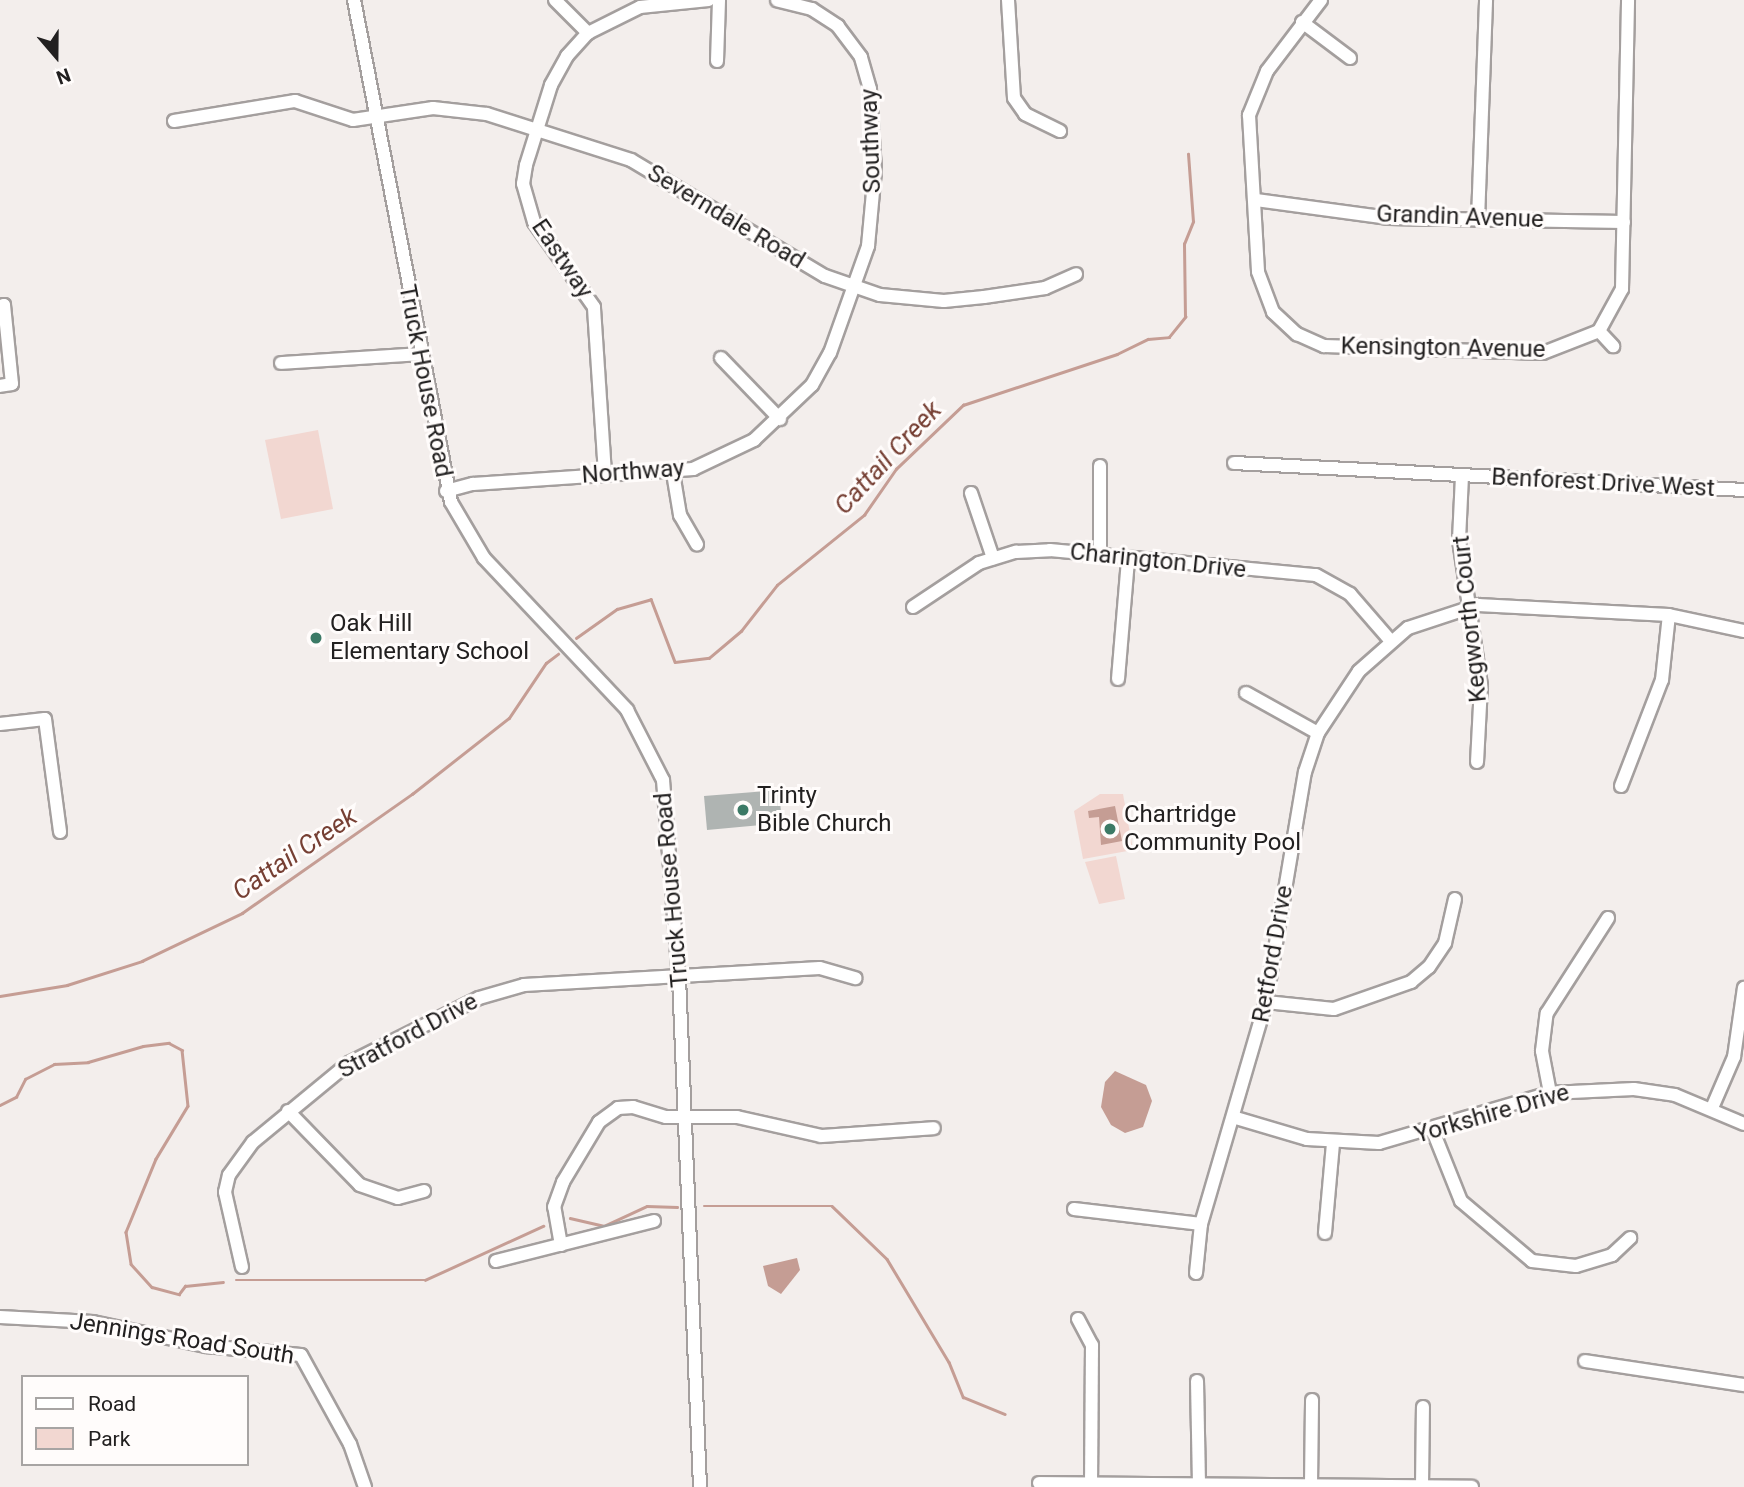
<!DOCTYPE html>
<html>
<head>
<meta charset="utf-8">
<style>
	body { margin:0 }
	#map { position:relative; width:1744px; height:1487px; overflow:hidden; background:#f3eeec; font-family:Roboto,sans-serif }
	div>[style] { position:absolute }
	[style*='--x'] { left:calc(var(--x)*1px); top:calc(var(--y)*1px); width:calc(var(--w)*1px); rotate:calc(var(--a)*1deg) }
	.green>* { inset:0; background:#f2d7d1 }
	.water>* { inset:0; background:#c59d94 }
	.stream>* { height:2.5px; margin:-1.25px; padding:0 1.25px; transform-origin:1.25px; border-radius:1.25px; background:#c59d94 }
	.building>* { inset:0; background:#afb4b2 }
	.roads { filter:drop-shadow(2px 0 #a49f9e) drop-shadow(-2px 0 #a49f9e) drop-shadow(0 2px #a49f9e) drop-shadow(0 -2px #a49f9e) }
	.minor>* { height:12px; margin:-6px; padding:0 6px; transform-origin:6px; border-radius:6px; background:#fff }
	.dots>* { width:19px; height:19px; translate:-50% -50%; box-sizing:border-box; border:4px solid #fffcfb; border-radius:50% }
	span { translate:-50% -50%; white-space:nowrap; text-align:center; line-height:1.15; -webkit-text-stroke:6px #fffcfb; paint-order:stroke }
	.street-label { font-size:24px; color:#222020 }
	.poi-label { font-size:24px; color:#222020 }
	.left { translate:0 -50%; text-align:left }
	.water-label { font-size:26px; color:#763f33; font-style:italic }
	.legend { position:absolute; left:21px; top:1375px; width:228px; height:91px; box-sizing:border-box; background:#fffcfb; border:2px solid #a7a4a3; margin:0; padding:9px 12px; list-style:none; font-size:21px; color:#222020 }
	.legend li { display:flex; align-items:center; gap:14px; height:35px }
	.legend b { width:35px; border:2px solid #a7a4a3 }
	.north { position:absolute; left:21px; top:21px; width:70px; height:70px; -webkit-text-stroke:5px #fffcfb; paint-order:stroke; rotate:160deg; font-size:19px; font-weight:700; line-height:28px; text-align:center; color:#222020 }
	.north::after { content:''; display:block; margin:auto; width:24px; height:32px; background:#222020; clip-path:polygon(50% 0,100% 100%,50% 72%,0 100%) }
</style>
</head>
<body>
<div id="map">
	<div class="green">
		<i style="clip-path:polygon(318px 430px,333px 509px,281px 519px,265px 440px)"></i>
		<i style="clip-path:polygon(1100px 794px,1123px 794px,1133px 850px,1083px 859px,1074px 811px)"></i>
		<i style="clip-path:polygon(1116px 856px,1125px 899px,1099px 904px,1085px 862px)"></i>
	</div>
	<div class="water">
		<i style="clip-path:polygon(1115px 806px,1122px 841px,1101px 845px,1099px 817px,1089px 818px,1088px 811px)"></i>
		<i style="clip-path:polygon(1115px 1071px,1146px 1085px,1152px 1101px,1143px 1127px,1125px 1133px,1111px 1125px,1101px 1107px,1105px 1082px)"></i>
		<i style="clip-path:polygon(797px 1258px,800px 1270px,781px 1294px,768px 1286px,763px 1266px)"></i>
	</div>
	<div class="stream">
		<i style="--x:576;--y:638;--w:50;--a:-35.3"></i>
		<i style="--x:617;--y:609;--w:35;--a:-16"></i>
		<i style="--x:651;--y:599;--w:67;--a:69.1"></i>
		<i style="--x:675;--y:662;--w:34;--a:-7"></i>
		<i style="--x:709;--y:658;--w:42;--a:-40.2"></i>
		<i style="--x:741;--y:631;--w:58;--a:-52"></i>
		<i style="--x:777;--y:585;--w:112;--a:-38.8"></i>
		<i style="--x:864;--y:515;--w:56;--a:-55.2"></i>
		<i style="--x:896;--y:469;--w:93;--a:-43.7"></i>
		<i style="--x:963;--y:405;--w:162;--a:-18.3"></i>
		<i style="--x:1117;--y:354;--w:34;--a:-26"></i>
		<i style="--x:1148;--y:339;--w:21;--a:-5"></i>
		<i style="--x:1169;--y:337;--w:26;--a:-51"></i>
		<i style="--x:1185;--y:317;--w:73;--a:-90.8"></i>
		<i style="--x:1184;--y:244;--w:24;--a:-68"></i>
		<i style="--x:1193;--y:222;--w:68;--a:-94.2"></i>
		<i style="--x:0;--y:996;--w:68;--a:-9.3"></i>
		<i style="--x:67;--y:985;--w:79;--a:-17.7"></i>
		<i style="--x:142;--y:961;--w:111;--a:-25.6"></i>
		<i style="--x:242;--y:913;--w:208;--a:-35"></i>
		<i style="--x:412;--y:794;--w:123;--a:-38.1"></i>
		<i style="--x:509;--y:718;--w:66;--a:-56.1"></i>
		<i style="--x:546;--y:663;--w:15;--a:-37"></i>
		<i style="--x:0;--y:1105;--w:18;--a:-27"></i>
		<i style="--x:16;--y:1097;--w:20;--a:-63"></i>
		<i style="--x:25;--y:1079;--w:33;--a:-27"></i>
		<i style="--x:54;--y:1064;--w:34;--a:-3"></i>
		<i style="--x:88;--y:1062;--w:57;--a:-16.2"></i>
		<i style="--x:143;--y:1046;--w:26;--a:-7"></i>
		<i style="--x:169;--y:1043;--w:15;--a:28"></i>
		<i style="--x:182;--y:1050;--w:56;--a:83.9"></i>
		<i style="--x:188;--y:1106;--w:62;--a:121.1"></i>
		<i style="--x:156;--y:1159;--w:79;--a:112.3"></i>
		<i style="--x:126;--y:1232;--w:32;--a:81"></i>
		<i style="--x:131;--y:1264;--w:31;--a:48"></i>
		<i style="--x:152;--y:1287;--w:28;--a:15"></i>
		<i style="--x:179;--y:1294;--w:10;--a:-53"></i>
		<i style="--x:185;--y:1286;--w:38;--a:-6"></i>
		<i style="--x:704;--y:1206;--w:128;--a:0"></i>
		<i style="--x:832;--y:1206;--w:76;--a:43.9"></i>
		<i style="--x:887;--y:1259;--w:120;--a:59"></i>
		<i style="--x:949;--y:1362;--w:38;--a:68"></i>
		<i style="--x:963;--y:1397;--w:45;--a:22"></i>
		<i style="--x:570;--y:1218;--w:35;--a:13"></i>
		<i style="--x:604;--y:1226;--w:47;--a:-24.9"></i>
		<i style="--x:647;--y:1206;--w:30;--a:2"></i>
		<i style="--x:236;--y:1280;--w:189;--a:0"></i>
		<i style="--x:425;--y:1280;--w:130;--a:-24.6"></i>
	</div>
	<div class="building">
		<i style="clip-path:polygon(779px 790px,782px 823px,707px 830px,704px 796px)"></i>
	</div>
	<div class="roads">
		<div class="minor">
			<i style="--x:354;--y:0;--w:511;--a:79.06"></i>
			<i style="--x:451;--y:502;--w:65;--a:59.5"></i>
			<i style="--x:484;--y:558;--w:209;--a:46.7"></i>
			<i style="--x:627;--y:710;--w:79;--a:62.8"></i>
			<i style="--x:663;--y:780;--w:198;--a:85.4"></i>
			<i style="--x:679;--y:977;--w:510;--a:87.64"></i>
			<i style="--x:555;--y:0;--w:47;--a:45"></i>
			<i style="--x:1008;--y:0;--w:98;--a:86.5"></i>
			<i style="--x:1014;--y:98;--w:19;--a:55"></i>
			<i style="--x:1025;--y:114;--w:39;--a:26"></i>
			<i style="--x:1321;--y:0;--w:89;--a:127.3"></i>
			<i style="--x:1267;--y:71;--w:48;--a:112.2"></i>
			<i style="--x:1249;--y:115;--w:157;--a:86.7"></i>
			<i style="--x:1258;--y:272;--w:43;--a:69.4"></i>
			<i style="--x:1273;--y:312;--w:33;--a:43"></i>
			<i style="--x:1297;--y:334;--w:30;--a:24"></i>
			<i style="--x:1324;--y:346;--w:219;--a:1.8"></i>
			<i style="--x:1543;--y:353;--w:60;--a:-21.4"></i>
			<i style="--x:1599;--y:331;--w:48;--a:-61.3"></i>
			<i style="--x:1622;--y:289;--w:289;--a:-88.8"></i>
			<i style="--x:1302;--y:22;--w:60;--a:36.9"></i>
			<i style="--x:717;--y:61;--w:61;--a:-88.1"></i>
			<i style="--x:174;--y:121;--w:123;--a:-9.4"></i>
			<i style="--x:295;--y:101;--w:61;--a:18.1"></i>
			<i style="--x:353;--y:120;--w:81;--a:-8.5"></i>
			<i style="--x:433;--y:108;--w:54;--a:6.3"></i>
			<i style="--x:487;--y:114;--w:151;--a:17.7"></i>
			<i style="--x:631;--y:160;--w:226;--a:30.9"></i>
			<i style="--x:825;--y:276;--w:58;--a:19.1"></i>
			<i style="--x:880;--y:295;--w:64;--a:5.4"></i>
			<i style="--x:944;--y:301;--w:40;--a:-5.7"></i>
			<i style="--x:984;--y:297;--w:62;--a:-8.4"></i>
			<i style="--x:1045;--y:288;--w:34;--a:-24"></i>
			<i style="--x:1256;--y:200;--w:134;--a:7.7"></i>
			<i style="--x:1389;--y:218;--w:235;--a:1"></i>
			<i style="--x:1478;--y:220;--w:220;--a:-87.9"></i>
			<i style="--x:0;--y:306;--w:4;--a:-14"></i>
			<i style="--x:4;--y:305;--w:79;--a:84.2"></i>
			<i style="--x:12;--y:384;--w:12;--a:171"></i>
			<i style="--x:1599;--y:331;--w:21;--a:47"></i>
			<i style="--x:721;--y:358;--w:85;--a:46"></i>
			<i style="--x:281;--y:363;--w:139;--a:-3.7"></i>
			<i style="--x:1234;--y:463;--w:511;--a:3.03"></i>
			<i style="--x:1100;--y:466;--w:90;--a:90"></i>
			<i style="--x:673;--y:473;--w:43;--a:80.5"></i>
			<i style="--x:680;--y:515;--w:34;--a:60"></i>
			<i style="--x:605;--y:474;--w:167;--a:-93.8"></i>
			<i style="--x:594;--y:307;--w:104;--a:-125.2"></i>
			<i style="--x:534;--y:222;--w:40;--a:-106"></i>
			<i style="--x:523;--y:184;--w:19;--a:-81"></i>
			<i style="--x:526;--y:165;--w:84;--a:-72.6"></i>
			<i style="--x:551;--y:85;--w:33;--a:-61"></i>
			<i style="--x:567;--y:56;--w:31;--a:-48"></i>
			<i style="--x:588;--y:33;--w:58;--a:-26.6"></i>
			<i style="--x:640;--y:7;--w:69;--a:-5.8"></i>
			<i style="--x:1462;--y:476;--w:64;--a:92.7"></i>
			<i style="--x:1459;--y:540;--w:148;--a:81.4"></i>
			<i style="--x:1481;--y:686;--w:76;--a:93"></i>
			<i style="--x:446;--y:491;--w:28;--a:-15"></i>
			<i style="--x:473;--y:484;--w:221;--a:-3.9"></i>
			<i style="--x:693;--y:469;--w:68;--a:-25.4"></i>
			<i style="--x:754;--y:440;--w:80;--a:-43.5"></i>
			<i style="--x:812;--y:385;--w:37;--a:-61"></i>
			<i style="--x:830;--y:353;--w:114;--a:-70.4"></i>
			<i style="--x:868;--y:246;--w:75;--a:-84.7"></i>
			<i style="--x:875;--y:171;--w:82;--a:-93.5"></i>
			<i style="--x:870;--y:89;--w:33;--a:-106"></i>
			<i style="--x:861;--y:57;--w:39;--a:-127"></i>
			<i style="--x:838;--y:26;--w:31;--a:-147"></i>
			<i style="--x:812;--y:9;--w:36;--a:-166"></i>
			<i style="--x:971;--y:493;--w:69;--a:71.3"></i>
			<i style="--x:913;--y:607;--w:79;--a:-33.7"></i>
			<i style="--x:979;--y:563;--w:39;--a:-17"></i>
			<i style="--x:1016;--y:552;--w:34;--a:-3"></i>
			<i style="--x:1050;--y:550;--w:267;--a:5.4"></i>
			<i style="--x:1316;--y:575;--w:39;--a:29"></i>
			<i style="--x:1350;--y:594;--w:61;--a:49"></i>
			<i style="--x:1118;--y:679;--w:120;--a:-85.2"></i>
			<i style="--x:1246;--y:693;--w:82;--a:29.1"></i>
			<i style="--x:0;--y:724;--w:45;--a:-6.3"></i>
			<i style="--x:45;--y:719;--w:114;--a:82.4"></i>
			<i style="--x:1621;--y:786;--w:114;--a:-68.9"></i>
			<i style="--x:1662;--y:680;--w:65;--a:-83.9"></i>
			<i style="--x:1266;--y:1002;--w:68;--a:5.9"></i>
			<i style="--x:1334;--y:1009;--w:82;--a:-19.3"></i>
			<i style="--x:1411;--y:982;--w:23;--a:-40"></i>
			<i style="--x:1429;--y:967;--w:29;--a:-56"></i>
			<i style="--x:1445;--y:943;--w:45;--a:-77.2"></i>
			<i style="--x:1550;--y:1093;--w:43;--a:-100.8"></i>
			<i style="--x:1542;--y:1051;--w:38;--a:-83"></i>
			<i style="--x:1547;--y:1013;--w:113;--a:-57.3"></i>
			<i style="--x:1712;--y:1108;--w:56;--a:-66.7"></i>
			<i style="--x:1734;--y:1057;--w:70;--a:-81.8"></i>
			<i style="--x:288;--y:1111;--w:103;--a:45.8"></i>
			<i style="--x:360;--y:1185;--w:40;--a:18.9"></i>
			<i style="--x:398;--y:1198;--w:27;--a:-15"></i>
			<i style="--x:1236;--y:1118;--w:74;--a:16.5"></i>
			<i style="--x:1307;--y:1139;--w:72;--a:3.2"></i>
			<i style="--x:1379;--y:1143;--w:178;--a:-16.3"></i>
			<i style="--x:1550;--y:1093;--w:84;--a:-2.7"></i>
			<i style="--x:1634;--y:1089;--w:41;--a:8.3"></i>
			<i style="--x:1675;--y:1095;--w:75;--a:22.8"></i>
			<i style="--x:1433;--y:1131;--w:75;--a:68.2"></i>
			<i style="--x:1461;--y:1201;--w:93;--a:40.2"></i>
			<i style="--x:1532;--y:1261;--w:44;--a:6.5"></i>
			<i style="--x:1576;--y:1266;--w:38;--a:-17"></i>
			<i style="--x:1612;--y:1255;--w:25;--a:-43"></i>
			<i style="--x:1074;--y:1209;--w:128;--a:6.7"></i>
			<i style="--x:1325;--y:1233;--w:90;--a:-84.9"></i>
			<i style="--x:561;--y:1245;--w:39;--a:-100"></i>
			<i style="--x:554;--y:1207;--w:27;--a:-70"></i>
			<i style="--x:563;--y:1182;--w:70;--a:-59"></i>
			<i style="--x:599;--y:1122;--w:24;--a:-36"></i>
			<i style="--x:618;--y:1108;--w:15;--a:-4"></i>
			<i style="--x:633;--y:1107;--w:34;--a:17"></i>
			<i style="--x:666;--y:1117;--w:71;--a:0"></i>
			<i style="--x:737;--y:1117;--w:86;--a:12.7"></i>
			<i style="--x:821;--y:1136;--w:113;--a:-4"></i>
			<i style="--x:496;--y:1261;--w:163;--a:-14.2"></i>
			<i style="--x:242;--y:1267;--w:77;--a:-102.8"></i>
			<i style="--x:225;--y:1192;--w:17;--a:-77"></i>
			<i style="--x:229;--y:1175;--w:41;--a:-54"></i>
			<i style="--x:253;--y:1142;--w:124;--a:-39.5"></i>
			<i style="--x:349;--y:1063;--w:145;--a:-26.6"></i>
			<i style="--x:479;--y:998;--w:47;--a:-16.1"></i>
			<i style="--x:524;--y:985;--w:296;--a:-3.3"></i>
			<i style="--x:820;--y:968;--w:37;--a:16"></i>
			<i style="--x:1196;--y:1273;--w:49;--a:-84.2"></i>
			<i style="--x:1201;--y:1224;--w:231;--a:-73.7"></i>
			<i style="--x:1266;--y:1002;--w:233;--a:-80.4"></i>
			<i style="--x:1305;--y:772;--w:41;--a:-71.6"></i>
			<i style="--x:1318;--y:733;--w:74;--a:-56.5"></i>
			<i style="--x:1359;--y:671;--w:65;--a:-41.3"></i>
			<i style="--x:1408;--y:628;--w:74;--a:-18.2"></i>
			<i style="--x:1478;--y:605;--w:191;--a:3"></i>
			<i style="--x:1669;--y:615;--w:77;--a:12"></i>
			<i style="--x:0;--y:1317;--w:93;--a:3.1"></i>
			<i style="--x:93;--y:1322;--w:116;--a:12"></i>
			<i style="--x:206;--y:1346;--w:95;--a:5.4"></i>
			<i style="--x:301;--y:1355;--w:102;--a:61.2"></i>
			<i style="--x:350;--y:1444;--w:46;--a:70.8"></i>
			<i style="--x:1078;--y:1319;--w:30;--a:62"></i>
			<i style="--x:1092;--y:1345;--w:137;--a:90.4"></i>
			<i style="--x:1585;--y:1361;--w:161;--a:8.6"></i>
			<i style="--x:1197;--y:1381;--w:102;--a:88.9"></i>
			<i style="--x:1039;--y:1483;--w:433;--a:0.5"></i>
			<i style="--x:1311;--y:1485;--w:85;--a:-89.3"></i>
			<i style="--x:1422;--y:1486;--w:79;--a:-89.3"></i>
		</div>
	</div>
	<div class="dots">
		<i style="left:316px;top:638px;background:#3c7a66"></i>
		<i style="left:743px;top:810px;background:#3c7a66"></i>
		<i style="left:1110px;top:829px;background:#3c7a66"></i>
	</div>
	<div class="street-label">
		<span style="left:871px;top:141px;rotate:-92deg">Southway</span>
		<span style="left:726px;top:217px;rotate:31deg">Severndale Road</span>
		<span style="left:1460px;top:217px;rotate:2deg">Grandin Avenue</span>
		<span style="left:562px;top:259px;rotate:56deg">Eastway</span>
		<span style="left:1443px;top:348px;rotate:1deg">Kensington Avenue</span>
		<span style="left:425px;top:381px;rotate:79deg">Truck House Road</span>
		<span style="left:633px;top:472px;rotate:-4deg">Northway</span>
		<span style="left:1603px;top:483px;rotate:3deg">Benforest Drive West</span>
		<span style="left:1158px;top:561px;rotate:6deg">Charington Drive</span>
		<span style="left:1470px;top:619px;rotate:-96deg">Kegworth Court</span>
		<span style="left:672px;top:890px;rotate:-95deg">Truck House Road</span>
		<span style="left:1273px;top:954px;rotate:-80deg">Retford Drive</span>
		<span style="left:408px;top:1036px;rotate:-28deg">Stratford Drive</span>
		<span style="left:1492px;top:1114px;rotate:-16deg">Yorkshire Drive</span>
		<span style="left:182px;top:1339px;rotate:9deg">Jennings Road South</span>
	</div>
	<div class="poi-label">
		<span class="left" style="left:330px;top:638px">Oak Hill<br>Elementary School</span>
		<span class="left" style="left:757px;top:810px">Trinty<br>Bible Church</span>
		<span class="left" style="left:1124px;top:829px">Chartridge<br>Community Pool</span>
	</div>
	<div class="water-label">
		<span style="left:888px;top:458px;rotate:-47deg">Cattail Creek</span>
		<span style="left:295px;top:854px;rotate:-34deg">Cattail Creek</span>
	</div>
	<ul class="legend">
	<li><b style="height:9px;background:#fff"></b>Road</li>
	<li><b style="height:19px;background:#f2d7d1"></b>Park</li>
	</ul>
	<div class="north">N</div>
</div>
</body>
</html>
